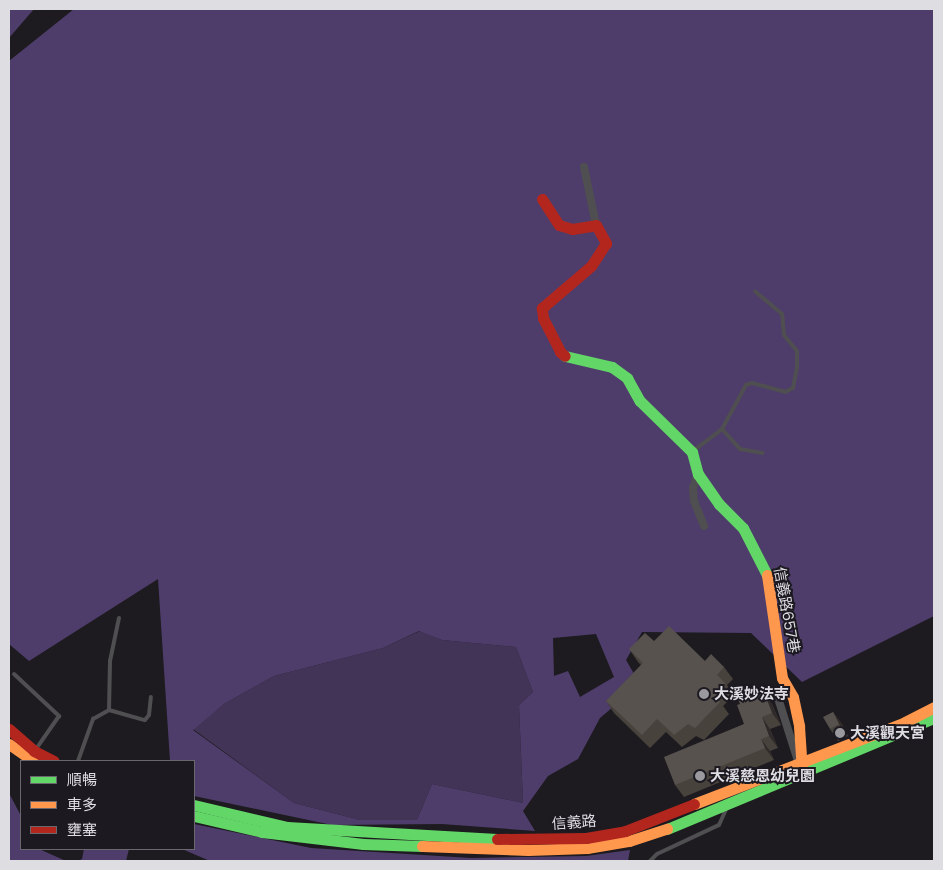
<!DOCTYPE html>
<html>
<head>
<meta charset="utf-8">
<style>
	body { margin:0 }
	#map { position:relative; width:943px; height:870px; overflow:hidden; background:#1d1b1f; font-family:Poppins,"Noto Sans TC",sans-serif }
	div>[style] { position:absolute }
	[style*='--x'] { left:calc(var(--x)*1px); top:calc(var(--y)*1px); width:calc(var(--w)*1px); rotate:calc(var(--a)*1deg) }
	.green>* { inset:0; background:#423457 }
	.forest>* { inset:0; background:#4e3d6b }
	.lane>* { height:4px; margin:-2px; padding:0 2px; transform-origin:2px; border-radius:2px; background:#4f4e50 }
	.street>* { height:8px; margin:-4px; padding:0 4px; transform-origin:4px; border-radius:4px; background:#4f4e50 }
	.fast>* { height:11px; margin:-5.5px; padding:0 5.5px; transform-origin:5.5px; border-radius:5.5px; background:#63d668 }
	.slow>* { height:11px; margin:-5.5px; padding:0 5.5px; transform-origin:5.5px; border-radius:5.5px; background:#ff974d }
	.jam>* { height:11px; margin:-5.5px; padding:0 5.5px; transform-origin:5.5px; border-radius:5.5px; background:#b3261e }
	.wall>* { inset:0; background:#48423d }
	.shaded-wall>* { inset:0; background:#302b2a }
	.building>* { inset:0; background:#58524f }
	.dots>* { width:14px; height:14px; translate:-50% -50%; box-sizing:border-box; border:2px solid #1c1921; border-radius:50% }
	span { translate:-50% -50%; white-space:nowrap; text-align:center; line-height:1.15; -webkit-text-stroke:4px #1c1921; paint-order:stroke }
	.street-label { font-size:15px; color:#dedde2 }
	.poi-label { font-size:15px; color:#dedde2; font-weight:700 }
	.left { translate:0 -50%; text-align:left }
	.frame { position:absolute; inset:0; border:10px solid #dedde2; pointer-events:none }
	.legend { position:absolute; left:20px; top:760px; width:175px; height:90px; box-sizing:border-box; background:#1c1921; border:1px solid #6a676e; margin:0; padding:6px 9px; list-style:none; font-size:15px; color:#dedde2 }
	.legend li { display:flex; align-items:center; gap:10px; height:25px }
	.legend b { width:25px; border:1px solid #6a676e }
</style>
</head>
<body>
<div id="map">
	<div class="green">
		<i style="clip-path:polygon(420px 631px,442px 640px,516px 647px,533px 692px,519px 705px,523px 803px,432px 784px,417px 820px,360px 820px,294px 803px,193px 729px,224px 704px,274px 676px,383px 648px)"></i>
	</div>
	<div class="forest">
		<i style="clip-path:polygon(9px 9px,34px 9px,9px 38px)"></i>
		<i style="clip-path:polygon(evenodd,74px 9px,934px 9px,934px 616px,802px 682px,751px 633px,642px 632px,626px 660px,640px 684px,600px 718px,578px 759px,548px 776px,523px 811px,535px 831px,442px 824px,332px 825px,194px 796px,194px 761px,170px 761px,158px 579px,29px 661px,9px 644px,9px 61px,74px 9px,419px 631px,442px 640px,516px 647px,533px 692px,519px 705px,523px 803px,432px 784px,417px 820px,360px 820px,294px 803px,193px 730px,224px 704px,274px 676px,383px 648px,419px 631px,74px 9px,596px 634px,614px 677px,580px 697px,568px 671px,554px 676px,553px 638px,596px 634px)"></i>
		<i style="clip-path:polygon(9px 793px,21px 816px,21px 849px,39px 849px,66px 861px,9px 861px)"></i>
		<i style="clip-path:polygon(194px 824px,311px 848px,471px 858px,586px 856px,630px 850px,628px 861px,210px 861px,182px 849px,194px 849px)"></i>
		<i style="clip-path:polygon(84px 849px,129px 849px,126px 861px,78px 861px,82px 859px)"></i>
	</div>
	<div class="lane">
		<i style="--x:722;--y:429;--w:27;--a:48"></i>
		<i style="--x:740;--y:449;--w:23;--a:10"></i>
		<i style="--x:693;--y:451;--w:36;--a:-37"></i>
		<i style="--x:722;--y:429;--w:50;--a:-61.4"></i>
		<i style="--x:746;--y:385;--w:6;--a:-18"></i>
		<i style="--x:752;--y:383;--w:34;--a:15"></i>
		<i style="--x:785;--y:392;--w:9;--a:-27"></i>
		<i style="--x:793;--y:388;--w:20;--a:-79"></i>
		<i style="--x:797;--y:368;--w:17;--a:-90"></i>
		<i style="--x:797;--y:351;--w:21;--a:-129"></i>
		<i style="--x:784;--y:335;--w:21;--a:-95"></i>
		<i style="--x:782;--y:314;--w:35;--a:-140"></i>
		<i style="--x:14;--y:674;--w:62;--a:43"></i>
		<i style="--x:59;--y:716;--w:40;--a:124.9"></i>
		<i style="--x:109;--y:710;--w:49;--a:-88.8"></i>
		<i style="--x:110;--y:661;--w:44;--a:-78.2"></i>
		<i style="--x:78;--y:761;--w:45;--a:-70.3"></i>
		<i style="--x:93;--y:719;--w:18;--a:-29"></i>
		<i style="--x:109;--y:710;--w:37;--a:16"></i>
		<i style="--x:145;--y:720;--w:6;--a:-51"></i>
		<i style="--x:149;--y:715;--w:18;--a:-84"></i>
		<i style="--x:650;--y:861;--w:10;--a:-45"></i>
		<i style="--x:657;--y:854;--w:68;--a:-25.1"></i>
		<i style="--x:719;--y:825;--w:17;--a:-66"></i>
	</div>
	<div class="street">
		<i style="--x:584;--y:167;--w:59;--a:78.3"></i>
		<i style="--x:698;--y:474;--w:15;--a:110"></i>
		<i style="--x:693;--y:488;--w:13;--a:86"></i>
		<i style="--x:694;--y:501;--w:27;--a:68"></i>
		<i style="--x:757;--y:696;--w:16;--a:-11"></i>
		<i style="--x:773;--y:693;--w:7;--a:45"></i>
		<i style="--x:778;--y:698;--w:66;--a:72.4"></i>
	</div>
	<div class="fast">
		<i style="--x:565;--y:356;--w:48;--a:13.2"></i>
		<i style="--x:612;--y:367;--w:19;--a:36"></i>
		<i style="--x:627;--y:378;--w:26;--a:61"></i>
		<i style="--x:640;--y:401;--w:73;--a:44.4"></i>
		<i style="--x:692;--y:452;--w:23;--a:75"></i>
		<i style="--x:698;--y:474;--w:37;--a:55"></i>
		<i style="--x:719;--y:504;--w:34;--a:45"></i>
		<i style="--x:743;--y:528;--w:53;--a:62.9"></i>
		<i style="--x:194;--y:805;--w:96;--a:13.3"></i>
		<i style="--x:287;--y:827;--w:210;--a:3.3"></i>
		<i style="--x:194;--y:816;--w:70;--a:13.2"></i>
		<i style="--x:262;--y:832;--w:102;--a:6.8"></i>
		<i style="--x:363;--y:844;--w:59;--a:1.9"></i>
		<i style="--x:667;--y:829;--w:289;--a:-22.6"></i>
	</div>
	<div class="slow">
		<i style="--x:767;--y:575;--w:104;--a:81.7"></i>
		<i style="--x:782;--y:678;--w:22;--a:60"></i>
		<i style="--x:793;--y:697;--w:30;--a:78"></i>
		<i style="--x:799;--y:726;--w:45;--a:86.2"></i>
		<i style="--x:9;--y:744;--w:29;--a:35"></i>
		<i style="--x:694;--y:804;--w:226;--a:-21.2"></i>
		<i style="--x:905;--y:722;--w:33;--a:-27"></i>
		<i style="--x:422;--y:846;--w:106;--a:2.2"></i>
		<i style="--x:528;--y:850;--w:59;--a:-1.9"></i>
		<i style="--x:587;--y:848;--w:43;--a:-9.5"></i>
		<i style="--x:629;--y:841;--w:40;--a:-18"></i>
	</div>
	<div class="jam">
		<i style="--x:542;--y:199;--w:31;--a:57"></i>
		<i style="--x:559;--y:225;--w:14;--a:17"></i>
		<i style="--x:572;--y:229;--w:24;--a:-9"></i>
		<i style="--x:596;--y:225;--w:21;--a:61"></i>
		<i style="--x:606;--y:243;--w:27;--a:123"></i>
		<i style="--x:591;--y:266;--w:65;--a:139.4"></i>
		<i style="--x:542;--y:308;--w:10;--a:84"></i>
		<i style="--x:543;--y:318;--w:38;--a:63"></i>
		<i style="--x:560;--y:352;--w:6;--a:39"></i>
		<i style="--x:9;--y:729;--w:33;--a:41"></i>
		<i style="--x:34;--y:751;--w:22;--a:27"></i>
		<i style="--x:497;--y:839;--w:89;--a:-0.6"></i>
		<i style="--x:586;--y:838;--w:40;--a:-10"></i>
		<i style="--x:625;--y:831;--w:74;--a:-21.4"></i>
	</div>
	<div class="wall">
		<i style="clip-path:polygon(654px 641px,705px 661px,724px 667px,733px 679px,727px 685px,734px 695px,723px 706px,729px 714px,704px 740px,696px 736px,682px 747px,666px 732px,650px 748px,614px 713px,606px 701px,641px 665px,638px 662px,629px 649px)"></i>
		<i style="clip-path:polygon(764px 692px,772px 704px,781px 725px,770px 729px,778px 748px,770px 751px,774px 760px,684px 797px,675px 785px,744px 724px)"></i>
		<i style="clip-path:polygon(833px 712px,842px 724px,848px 736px,838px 741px,830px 729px)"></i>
	</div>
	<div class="shaded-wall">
		<i style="clip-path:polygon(764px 692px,772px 704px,781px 725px,772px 713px)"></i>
		<i style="clip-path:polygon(833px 712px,842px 724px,848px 736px,839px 724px)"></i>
		<i style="clip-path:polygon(762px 717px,770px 729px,778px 748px,769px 736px)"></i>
		<i style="clip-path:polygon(761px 739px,770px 751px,774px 760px,765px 748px)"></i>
	</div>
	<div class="building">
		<i style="clip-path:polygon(669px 626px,705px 661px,711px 654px,724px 667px,717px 675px,725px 683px,715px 694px,720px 702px,695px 728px,688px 724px,674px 735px,657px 719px,642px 735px,606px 701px,643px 663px,629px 649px,645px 633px,654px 641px)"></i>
		<i style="clip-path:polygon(757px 688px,764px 692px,772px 713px,762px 717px,769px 736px,761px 739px,765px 748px,675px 785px,664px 757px,744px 724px,737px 705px,740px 704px,737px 697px)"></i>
		<i style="clip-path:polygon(833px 712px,839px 724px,830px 729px,823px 717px)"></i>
	</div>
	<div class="dots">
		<i style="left:704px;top:694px;background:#9a999e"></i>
		<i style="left:840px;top:733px;background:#9a999e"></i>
		<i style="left:700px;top:776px;background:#9a999e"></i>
	</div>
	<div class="street-label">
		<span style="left:787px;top:610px;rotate:80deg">信義路657巷</span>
		<span style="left:574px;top:822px;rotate:-4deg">信義路</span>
	</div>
	<div class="poi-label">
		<span class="left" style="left:714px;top:694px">大溪妙法寺</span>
		<span class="left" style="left:850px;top:733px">大溪觀天宮</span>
		<span class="left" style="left:710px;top:776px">大溪慈恩幼兒園</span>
	</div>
	<div class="frame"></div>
	<ul class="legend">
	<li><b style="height:6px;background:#63d668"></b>順暢</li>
	<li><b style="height:6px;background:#ff974d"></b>車多</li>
	<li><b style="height:6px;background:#b3261e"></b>壅塞</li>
	</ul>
</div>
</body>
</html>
